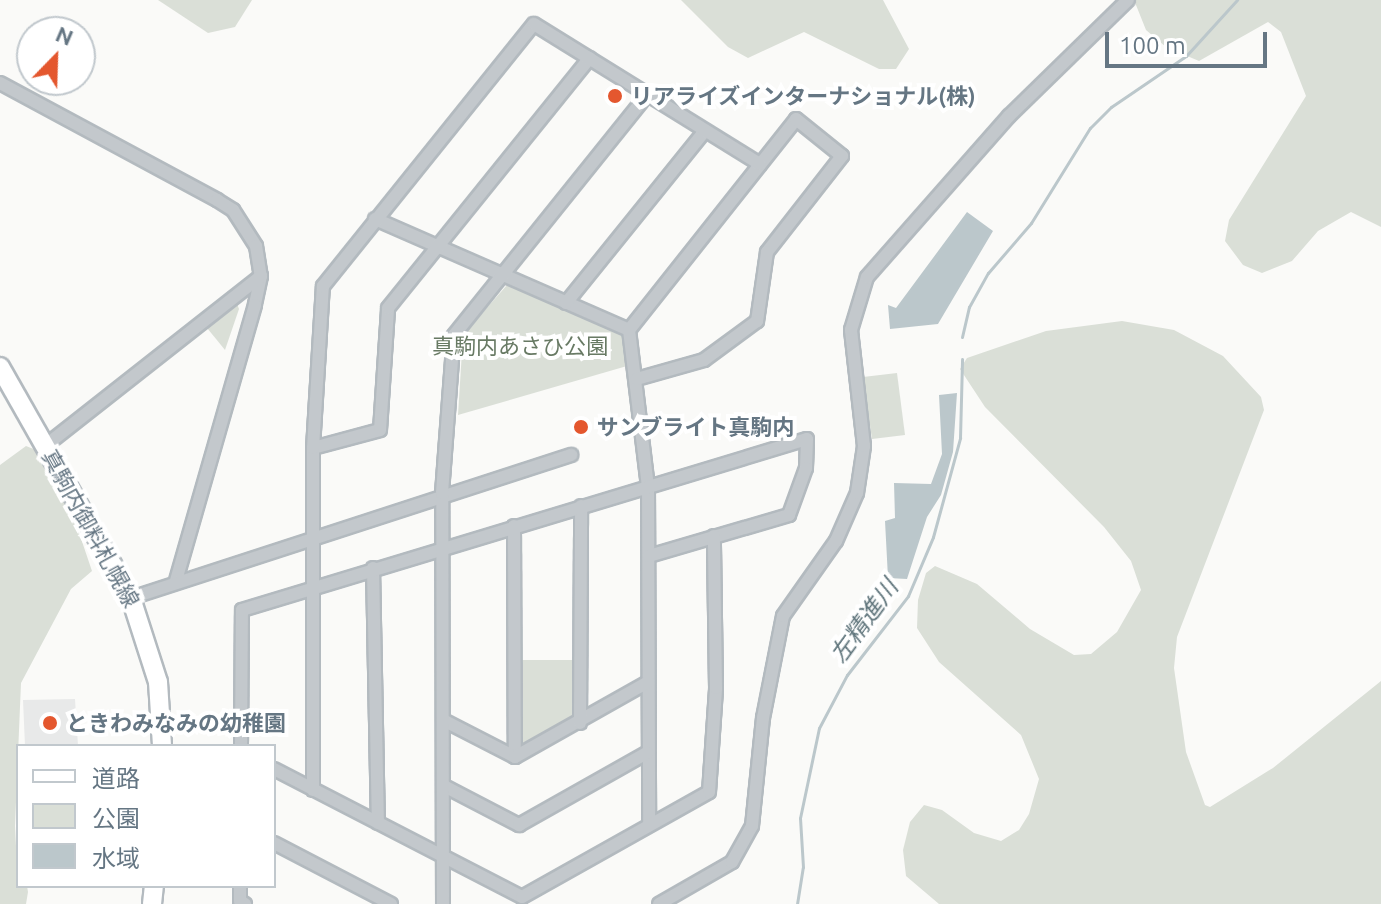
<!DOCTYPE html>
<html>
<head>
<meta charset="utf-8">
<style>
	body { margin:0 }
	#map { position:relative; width:1381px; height:904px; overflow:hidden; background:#fafaf8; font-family:Ubuntu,"Noto Sans JP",sans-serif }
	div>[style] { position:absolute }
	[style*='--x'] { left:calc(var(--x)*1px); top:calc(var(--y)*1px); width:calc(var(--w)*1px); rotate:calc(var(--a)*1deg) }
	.built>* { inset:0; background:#e8e9e9 }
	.green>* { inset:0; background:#dadfd7 }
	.water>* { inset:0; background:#bbc7cb }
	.stream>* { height:3px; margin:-1.5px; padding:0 1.5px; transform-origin:1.5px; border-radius:1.5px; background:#bbc7cb }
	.roads { filter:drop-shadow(2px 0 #b3babf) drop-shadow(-2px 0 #b3babf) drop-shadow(0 2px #b3babf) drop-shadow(0 -2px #b3babf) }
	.minor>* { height:12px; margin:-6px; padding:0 6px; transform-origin:6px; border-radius:6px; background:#c3c8cc }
	.secondary>* { height:18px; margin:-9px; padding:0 9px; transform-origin:9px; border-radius:9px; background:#fff }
	.dots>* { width:22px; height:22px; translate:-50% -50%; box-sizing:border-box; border:4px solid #fff; border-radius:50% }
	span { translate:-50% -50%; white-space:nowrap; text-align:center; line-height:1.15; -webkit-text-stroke:8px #fff; paint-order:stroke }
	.poi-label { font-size:22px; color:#657683; font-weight:700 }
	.left { translate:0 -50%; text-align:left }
	.park-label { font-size:22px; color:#687a64 }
	.street-label { font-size:22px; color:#657683 }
	.water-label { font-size:24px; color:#60757c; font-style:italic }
	.legend { position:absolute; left:16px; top:744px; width:260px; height:144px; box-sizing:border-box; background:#fff; border:2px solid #c1c8cd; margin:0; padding:10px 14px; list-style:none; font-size:24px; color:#657683 }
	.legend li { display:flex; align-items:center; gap:16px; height:40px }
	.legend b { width:40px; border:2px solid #c1c8cd }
	.north { position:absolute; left:16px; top:16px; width:80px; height:80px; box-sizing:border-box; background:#fff; border:2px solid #c1c8cd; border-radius:50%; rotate:23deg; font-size:22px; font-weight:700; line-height:32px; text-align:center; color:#657683 }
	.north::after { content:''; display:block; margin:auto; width:28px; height:36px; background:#e4572e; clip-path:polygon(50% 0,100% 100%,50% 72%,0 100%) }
	.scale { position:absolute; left:1105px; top:32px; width:162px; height:36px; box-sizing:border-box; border:4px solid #657683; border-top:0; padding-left:10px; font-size:24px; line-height:28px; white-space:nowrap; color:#657683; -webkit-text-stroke:6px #fff; paint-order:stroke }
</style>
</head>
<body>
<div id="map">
	<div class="built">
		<i style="clip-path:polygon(75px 699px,78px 746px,25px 746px,23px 700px)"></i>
	</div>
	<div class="green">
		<i style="clip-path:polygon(158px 0,252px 0,235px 27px,208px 33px)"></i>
		<i style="clip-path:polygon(681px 0,883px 0,909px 49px,896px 69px,879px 69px,804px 32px,748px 58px,728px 47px)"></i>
		<i style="clip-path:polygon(1134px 0,1381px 0,1381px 227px,1351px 212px,1318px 231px,1292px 261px,1262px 273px,1243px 265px,1225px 241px,1229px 220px,1306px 96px,1281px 32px,1268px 22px,1199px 61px,1166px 47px,1146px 30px)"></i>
		<i style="clip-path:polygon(507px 285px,624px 333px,627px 366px,458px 415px,463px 335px)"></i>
		<i style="clip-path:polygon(236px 301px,239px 309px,225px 350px,203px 323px)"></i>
		<i style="clip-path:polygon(1122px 321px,1174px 330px,1223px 356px,1261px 397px,1264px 410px,1177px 637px,1174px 668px,1186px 752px,1205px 805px,1210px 807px,1273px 768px,1381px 681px,1381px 904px,939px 904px,906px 876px,903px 850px,910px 822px,924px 805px,942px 810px,974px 833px,1001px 841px,1019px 830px,1029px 814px,1039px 779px,1021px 735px,939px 662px,917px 628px,918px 600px,926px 573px,935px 566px,977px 584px,1030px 629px,1074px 655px,1091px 654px,1117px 632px,1141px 590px,1131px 561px,1104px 527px,985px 407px,960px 369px,967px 358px,1046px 331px)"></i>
		<i style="clip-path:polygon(897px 373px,905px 435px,872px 439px,863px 377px)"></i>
		<i style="clip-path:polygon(26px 446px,36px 450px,70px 506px,92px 571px,71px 589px,21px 683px,15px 826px,18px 886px,27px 886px,28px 892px,26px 904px,0 904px,0 465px)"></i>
		<i style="clip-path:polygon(521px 660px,574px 660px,573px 719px,526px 745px,521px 741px)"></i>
	</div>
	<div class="water">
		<i style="clip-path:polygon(967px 212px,993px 231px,938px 324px,890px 329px,888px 305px,896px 308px)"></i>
		<i style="clip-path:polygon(957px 393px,953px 452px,941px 495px,927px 517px,907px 579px,888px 578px,885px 521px,895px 518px,894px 483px,931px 484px,942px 454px,939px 395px)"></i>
	</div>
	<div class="stream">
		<i style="--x:962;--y:337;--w:31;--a:-77"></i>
		<i style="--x:969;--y:307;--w:39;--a:-61"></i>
		<i style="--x:988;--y:273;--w:66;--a:-49.3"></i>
		<i style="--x:1031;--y:223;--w:112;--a:-58.2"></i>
		<i style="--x:1090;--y:128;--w:30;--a:-45"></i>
		<i style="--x:1111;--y:107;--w:91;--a:-34.2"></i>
		<i style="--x:1186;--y:56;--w:76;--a:-47.7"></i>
		<i style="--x:797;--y:904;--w:37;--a:-81"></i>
		<i style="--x:803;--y:867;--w:49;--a:-93.5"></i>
		<i style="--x:800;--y:818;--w:92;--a:-78.1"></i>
		<i style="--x:819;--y:728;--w:60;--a:-62.2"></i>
		<i style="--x:847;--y:675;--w:100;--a:-52.3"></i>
		<i style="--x:908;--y:596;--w:64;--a:-67"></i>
		<i style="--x:933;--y:537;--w:103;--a:-74.7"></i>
		<i style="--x:960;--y:438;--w:79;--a:-88.5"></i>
	</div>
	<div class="roads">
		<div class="minor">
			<i style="--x:0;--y:83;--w:247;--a:28.3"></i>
			<i style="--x:217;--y:200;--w:19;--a:32"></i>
			<i style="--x:233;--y:210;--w:43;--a:57.4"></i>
			<i style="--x:256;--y:246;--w:30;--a:81"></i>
			<i style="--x:261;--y:276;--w:30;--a:102"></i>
			<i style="--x:255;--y:305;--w:286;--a:106"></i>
			<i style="--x:375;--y:219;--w:277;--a:23.6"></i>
			<i style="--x:629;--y:330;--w:157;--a:83.1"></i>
			<i style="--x:648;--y:486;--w:338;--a:89.8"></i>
			<i style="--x:566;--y:303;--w:221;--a:-51.1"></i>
			<i style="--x:629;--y:330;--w:269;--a:-51.6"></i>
			<i style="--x:796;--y:119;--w:59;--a:38.8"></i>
			<i style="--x:842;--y:156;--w:122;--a:128"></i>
			<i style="--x:767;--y:252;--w:70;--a:98.2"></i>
			<i style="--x:757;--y:321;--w:66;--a:143.7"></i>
			<i style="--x:704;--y:360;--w:70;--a:164.2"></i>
			<i style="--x:45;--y:446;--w:275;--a:-38.2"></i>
			<i style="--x:313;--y:448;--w:69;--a:-15"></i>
			<i style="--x:380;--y:430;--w:122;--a:-86.2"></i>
			<i style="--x:388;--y:308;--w:321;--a:-51.1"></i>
			<i style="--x:514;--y:526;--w:231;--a:89.8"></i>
			<i style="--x:373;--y:568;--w:255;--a:88.9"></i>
			<i style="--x:131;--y:598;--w:463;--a:-18"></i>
			<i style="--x:443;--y:720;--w:81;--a:27.2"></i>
			<i style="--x:515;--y:757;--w:153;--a:-29.4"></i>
			<i style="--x:580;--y:723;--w:217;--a:-89.7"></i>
			<i style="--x:241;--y:746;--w:136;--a:-89.6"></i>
			<i style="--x:242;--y:610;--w:590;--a:-16.84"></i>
			<i style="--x:807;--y:439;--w:29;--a:92"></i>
			<i style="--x:806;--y:468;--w:50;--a:109.9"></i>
			<i style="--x:789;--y:515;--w:146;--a:163.7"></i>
			<i style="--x:274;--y:769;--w:279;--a:27.3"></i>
			<i style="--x:522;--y:897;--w:214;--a:-29.3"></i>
			<i style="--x:709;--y:792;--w:104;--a:-86.1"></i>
			<i style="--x:716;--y:688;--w:152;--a:-90.8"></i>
			<i style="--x:444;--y:786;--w:85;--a:27.5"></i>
			<i style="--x:519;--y:825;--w:147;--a:-29.4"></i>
			<i style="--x:313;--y:790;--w:342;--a:-90"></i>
			<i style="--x:313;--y:448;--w:162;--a:-86.5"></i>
			<i style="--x:323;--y:286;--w:336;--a:-51.2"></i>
			<i style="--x:534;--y:24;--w:266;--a:31.8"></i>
			<i style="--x:274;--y:843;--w:132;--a:27.5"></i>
			<i style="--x:240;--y:886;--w:15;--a:90"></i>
			<i style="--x:240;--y:901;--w:6;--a:31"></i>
			<i style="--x:443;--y:904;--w:411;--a:-90.1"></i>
			<i style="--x:442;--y:493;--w:158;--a:-85.7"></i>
			<i style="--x:454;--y:335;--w:308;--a:-51.2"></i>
			<i style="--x:659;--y:904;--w:84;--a:-29.9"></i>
			<i style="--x:732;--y:862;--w:41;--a:-60.9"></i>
			<i style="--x:752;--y:826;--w:109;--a:-84.2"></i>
			<i style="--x:763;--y:718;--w:104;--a:-78.9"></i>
			<i style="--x:783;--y:616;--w:92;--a:-54.8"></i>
			<i style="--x:836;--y:541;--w:52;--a:-66.4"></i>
			<i style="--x:857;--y:493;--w:48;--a:-81.5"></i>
			<i style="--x:864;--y:446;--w:117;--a:-96.4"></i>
			<i style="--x:851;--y:330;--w:55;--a:-73.2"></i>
			<i style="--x:867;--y:277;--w:215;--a:-48.6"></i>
			<i style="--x:1009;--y:116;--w:166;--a:-44.3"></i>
		</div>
		<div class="secondary">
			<i style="--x:0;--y:367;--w:266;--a:60.4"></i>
			<i style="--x:131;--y:598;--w:88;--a:72.2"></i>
			<i style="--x:158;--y:682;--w:64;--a:86.4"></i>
			<i style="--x:152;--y:904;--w:18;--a:-84"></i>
		</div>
	</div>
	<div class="dots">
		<i style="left:615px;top:96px;background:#e4572e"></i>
		<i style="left:581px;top:427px;background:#e4572e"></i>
		<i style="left:50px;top:723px;background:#e4572e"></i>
	</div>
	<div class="poi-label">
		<span class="left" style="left:631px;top:96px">リアライズインターナショナル(株)</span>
		<span class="left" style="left:597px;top:427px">サンブライト真駒内</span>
		<span class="left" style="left:66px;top:723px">ときわみなみの幼稚園</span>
	</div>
	<div class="park-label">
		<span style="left:520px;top:346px">真駒内あさひ公園</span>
	</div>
	<div class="street-label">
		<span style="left:91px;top:528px;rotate:61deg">真駒内御料札幌線</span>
	</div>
	<div class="water-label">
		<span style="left:864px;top:621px;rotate:-54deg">左精進川</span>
	</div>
	<ul class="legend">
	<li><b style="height:10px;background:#fff"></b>道路</li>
	<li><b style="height:22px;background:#dadfd7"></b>公園</li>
	<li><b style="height:22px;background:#bbc7cb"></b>水域</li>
	</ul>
	<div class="north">N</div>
	<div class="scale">100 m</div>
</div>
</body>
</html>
